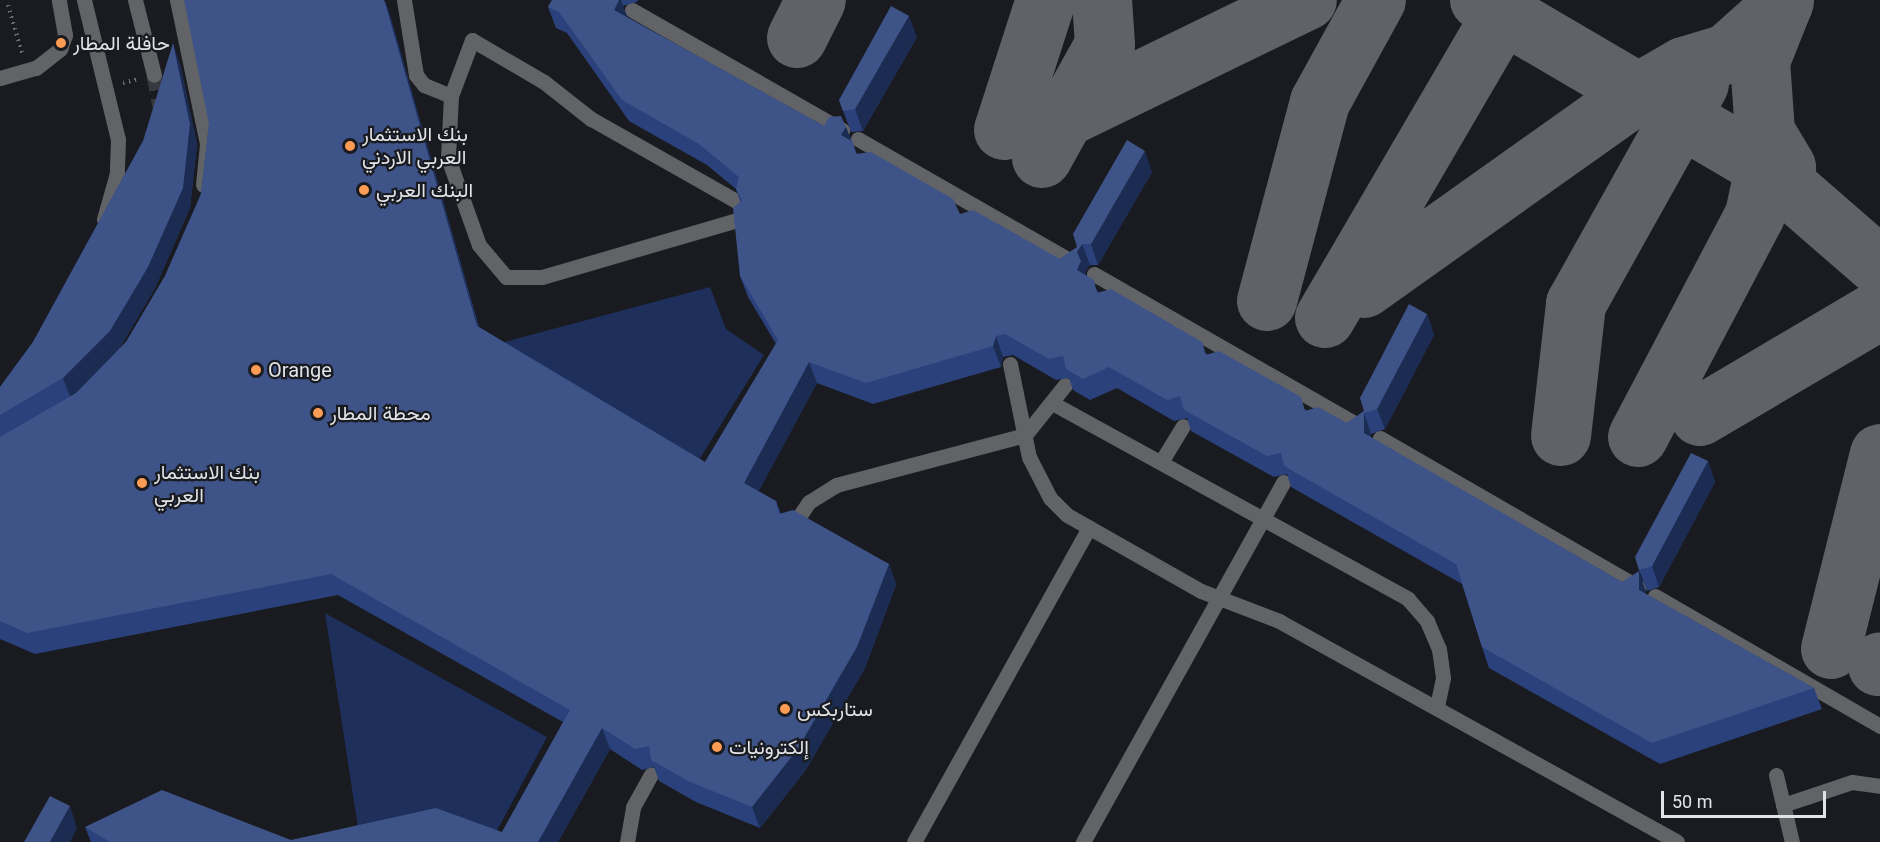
<!DOCTYPE html>
<html>
<head>
<meta charset="utf-8">
<style>
	body { margin:0 }
	#map { position:relative; width:1880px; height:842px; overflow:hidden; background:#191b20; font-family:Roboto,Vazirmatn,sans-serif }
	div>[style] { position:absolute }
	[style*='--x'] { left:calc(var(--x)*1px); top:calc(var(--y)*1px); width:calc(var(--w)*1px); rotate:calc(var(--a)*1deg) }
	.green>* { inset:0; background:#1d2f5a }
	.taxiway>* { height:60px; margin:-30px; padding:0 30px; transform-origin:30px; border-radius:30px; background:#606267 }
	.minor-tunnel>* { height:15px; margin-top:-7.5px; transform-origin:0; background:repeating-linear-gradient(90deg,#37393e 0 15px,transparent 0 23px) }
	.path>* { height:4px; margin-top:-2px; transform-origin:0; background:repeating-linear-gradient(90deg,#6c6e72 0 1.5px,transparent 0 6px) }
	.minor>* { height:15px; margin:-7.5px; padding:0 7.5px; transform-origin:7.5px; border-radius:7.5px; background:#626366 }
	.wall>* { inset:0; background:#2b417c }
	.shaded-wall>* { inset:0; background:#1b2b52 }
	.building>* { inset:0; background:#3e5388 }
	.dots>* { width:16px; height:16px; translate:-50% -50%; box-sizing:border-box; border:3px solid #191b20; border-radius:50% }
	span { translate:-50% -50%; white-space:nowrap; text-align:center; line-height:1.15; -webkit-text-stroke:4.5px #191b20; paint-order:stroke }
	.poi-label { font-size:20px; color:#e1e3e7 }
	.left { translate:0 -50%; text-align:left }
	.scale { position:absolute; left:1661px; top:791px; width:165px; height:27px; box-sizing:border-box; border:3px solid #e1e3e7; border-top:0; padding-left:8px; font-size:18px; line-height:21px; white-space:nowrap; color:#e1e3e7; -webkit-text-stroke:4px #191b20; paint-order:stroke }
</style>
</head>
<body>
<div id="map">
	<div class="green">
		<i style="clip-path:polygon(710px 287px,726px 329px,764px 355px,694px 468px,493px 345px)"></i>
		<i style="clip-path:polygon(325px 613px,547px 737px,493px 838px,360px 841px)"></i>
	</div>
	<div class="taxiway">
		<i style="--x:1480;--y:0;--w:330;--a:30.4"></i>
		<i style="--x:1765;--y:167;--w:152;--a:41"></i>
		<i style="--x:1784;--y:1;--w:65;--a:111.8"></i>
		<i style="--x:1760;--y:61;--w:71;--a:86"></i>
		<i style="--x:1765;--y:132;--w:41;--a:59"></i>
		<i style="--x:797;--y:38;--w:42;--a:-63.4"></i>
		<i style="--x:1064;--y:118;--w:270;--a:-25.9"></i>
		<i style="--x:1004;--y:130;--w:137;--a:-72.1"></i>
		<i style="--x:1042;--y:158;--w:129;--a:-60.9"></i>
		<i style="--x:1105;--y:45;--w:45;--a:-93.8"></i>
		<i style="--x:1364;--y:288;--w:335;--a:-35.4"></i>
		<i style="--x:1637;--y:94;--w:54;--a:-29.9"></i>
		<i style="--x:1684;--y:67;--w:45;--a:-16.8"></i>
		<i style="--x:1727;--y:54;--w:75;--a:-41.8"></i>
		<i style="--x:1267;--y:301;--w:206;--a:-75.1"></i>
		<i style="--x:1320;--y:102;--w:116;--a:-61.2"></i>
		<i style="--x:1325;--y:318;--w:353;--a:-59.7"></i>
		<i style="--x:1700;--y:416;--w:209;--a:-30.5"></i>
		<i style="--x:1561;--y:436;--w:133;--a:-83.5"></i>
		<i style="--x:1576;--y:304;--w:252;--a:-60.8"></i>
		<i style="--x:1638;--y:437;--w:251;--a:-62.2"></i>
		<i style="--x:1755;--y:215;--w:49;--a:-78.2"></i>
		<i style="--x:1765;--y:167;--w:35;--a:-90"></i>
		<i style="--x:1831;--y:649;--w:201;--a:-75.9"></i>
		<i style="--x:1878;--y:666;--w:4;--a:-63"></i>
	</div>
	<div class="minor-tunnel">
		<i style="--x:154;--y:75;--w:37;--a:79"></i>
	</div>
	<div class="path">
		<i style="--x:8;--y:5;--w:50;--a:73.7"></i>
		<i style="--x:123;--y:83;--w:16;--a:-14"></i>
	</div>
	<div class="minor">
		<i style="--x:84;--y:0;--w:143;--a:76.3"></i>
		<i style="--x:118;--y:139;--w:34;--a:92"></i>
		<i style="--x:117;--y:173;--w:48;--a:105.8"></i>
		<i style="--x:135;--y:0;--w:77;--a:75.8"></i>
		<i style="--x:177;--y:0;--w:147;--a:78.2"></i>
		<i style="--x:207;--y:144;--w:41;--a:95.6"></i>
		<i style="--x:404;--y:0;--w:76;--a:80.9"></i>
		<i style="--x:416;--y:75;--w:13;--a:51"></i>
		<i style="--x:424;--y:85;--w:29;--a:22"></i>
		<i style="--x:632;--y:10;--w:242;--a:29.7"></i>
		<i style="--x:0;--y:78;--w:37;--a:-16"></i>
		<i style="--x:36;--y:68;--w:31;--a:-38"></i>
		<i style="--x:60;--y:49;--w:15;--a:-70"></i>
		<i style="--x:65;--y:35;--w:36;--a:-100"></i>
		<i style="--x:858;--y:139;--w:251;--a:29.8"></i>
		<i style="--x:738;--y:202;--w:169;--a:-150.5"></i>
		<i style="--x:591;--y:119;--w:60;--a:-141.8"></i>
		<i style="--x:544;--y:82;--w:83;--a:-149.7"></i>
		<i style="--x:472;--y:40;--w:60;--a:110.6"></i>
		<i style="--x:451;--y:96;--w:62;--a:92.8"></i>
		<i style="--x:448;--y:158;--w:92;--a:70.4"></i>
		<i style="--x:479;--y:245;--w:42;--a:49.8"></i>
		<i style="--x:506;--y:277;--w:36;--a:0"></i>
		<i style="--x:542;--y:277;--w:206;--a:-16.3"></i>
		<i style="--x:1094;--y:274;--w:310;--a:29.8"></i>
		<i style="--x:1010;--y:364;--w:95;--a:78.5"></i>
		<i style="--x:1029;--y:457;--w:46;--a:62.9"></i>
		<i style="--x:1050;--y:498;--w:24;--a:45"></i>
		<i style="--x:1067;--y:515;--w:154;--a:29.6"></i>
		<i style="--x:1201;--y:591;--w:84;--a:21"></i>
		<i style="--x:1279;--y:621;--w:455;--a:29"></i>
		<i style="--x:1054;--y:404;--w:404;--a:28.8"></i>
		<i style="--x:1408;--y:599;--w:29;--a:49"></i>
		<i style="--x:1427;--y:621;--w:30;--a:67"></i>
		<i style="--x:1439;--y:649;--w:29;--a:82"></i>
		<i style="--x:1443;--y:678;--w:30;--a:102"></i>
		<i style="--x:1380;--y:438;--w:298;--a:30"></i>
		<i style="--x:1161;--y:462;--w:42;--a:-58.6"></i>
		<i style="--x:792;--y:527;--w:30;--a:-56"></i>
		<i style="--x:809;--y:502;--w:32;--a:-32"></i>
		<i style="--x:836;--y:485;--w:196;--a:-14.8"></i>
		<i style="--x:1025;--y:435;--w:64;--a:-51.3"></i>
		<i style="--x:1655;--y:596;--w:260;--a:30"></i>
		<i style="--x:1776;--y:775;--w:69;--a:76.6"></i>
		<i style="--x:1783;--y:805;--w:73;--a:-18.4"></i>
		<i style="--x:1852;--y:782;--w:28;--a:8"></i>
		<i style="--x:627;--y:842;--w:36;--a:-80"></i>
		<i style="--x:633;--y:807;--w:37;--a:-61"></i>
		<i style="--x:914;--y:842;--w:360;--a:-60.9"></i>
		<i style="--x:1083;--y:842;--w:412;--a:-60.9"></i>
	</div>
	<div class="wall">
		<i style="clip-path:polygon(552px 0,638px 0,637px 2px,623px 6px,627px 17px,824px 126px,846px 127px,857px 154px,960px 214px,1060px 259px,1077px 247px,1152px 172px,1098px 265px,1090px 265px,1085px 272px,1086px 275px,1099px 293px,1306px 410px,1347px 423px,1364px 411px,1427px 314px,1434px 335px,1385px 429px,1371px 434px,1371px 438px,1622px 582px,1646px 592px,1646px 594px,1814px 688px,1822px 709px,1660px 764px,1489px 668px,1482px 647px,1462px 584px,1291px 487px,1287px 474px,1274px 477px,1191px 431px,1187px 418px,1174px 421px,1117px 388px,1090px 400px,1073px 390px,1069px 378px,1056px 380px,1013px 355px,1003px 357px,1001px 367px,873px 404px,817px 383px,758px 491px,776px 501px,781px 514px,889px 564px,896px 585px,865px 668px,805px 771px,760px 828px,696px 802px,659px 781px,654px 767px,642px 770px,610px 749px,558px 842px,91px 842px,85px 827px,291px 840px,502px 832px,563px 722px,338px 595px,35px 654px,0 639px,0 387px,33px 342px,143px 141px,180px 64px,197px 144px,190px 208px,155px 288px,119px 349px,126px 342px,165px 276px,201px 194px,209px 124px,385px 1px,392px 22px,479px 327px,705px 462px,776px 344px,748px 297px,740px 276px,740px 201px,736px 189px,707px 165px,629px 121px,567px 33px,556px 28px,548px 7px)"></i>
		<i style="clip-path:polygon(917px 37px,863px 131px,851px 132px,839px 100px)"></i>
		<i style="clip-path:polygon(1708px 461px,1715px 482px,1659px 587px,1647px 591px,1639px 570px)"></i>
	</div>
	<div class="shaded-wall">
		<i style="clip-path:polygon(619px 0,621px 0,628px 19px,614px 10px)"></i>
		<i style="clip-path:polygon(385px 1px,392px 22px,484px 347px,477px 326px)"></i>
		<i style="clip-path:polygon(909px 16px,917px 37px,863px 131px,855px 109px)"></i>
		<i style="clip-path:polygon(173px 43px,180px 64px,197px 144px,190px 208px,155px 288px,117px 352px,71px 399px,63px 378px,183px 188px)"></i>
		<i style="clip-path:polygon(846px 127px,853px 148px,841px 135px)"></i>
		<i style="clip-path:polygon(1145px 151px,1152px 172px,1098px 265px,1091px 244px)"></i>
		<i style="clip-path:polygon(1082px 244px,1090px 265px,1085px 272px,1089px 282px,1077px 270px,1077px 252px)"></i>
		<i style="clip-path:polygon(1427px 314px,1434px 335px,1385px 429px,1377px 409px)"></i>
		<i style="clip-path:polygon(996px 336px,1003px 357px,1001px 367px,993px 346px)"></i>
		<i style="clip-path:polygon(809px 362px,817px 383px,752px 504px,744px 483px)"></i>
		<i style="clip-path:polygon(1364px 413px,1371px 434px,1372px 454px,1364px 433px)"></i>
		<i style="clip-path:polygon(1708px 461px,1715px 482px,1659px 587px,1652px 566px)"></i>
		<i style="clip-path:polygon(889px 564px,896px 585px,865px 668px,805px 771px,760px 828px,752px 807px)"></i>
		<i style="clip-path:polygon(1639px 571px,1646px 592px,1647px 611px,1639px 590px)"></i>
		<i style="clip-path:polygon(602px 728px,610px 749px,558px 842px,538px 842px)"></i>
		<i style="clip-path:polygon(70px 806px,77px 828px,70px 842px,50px 842px)"></i>
	</div>
	<div class="building">
		<i style="clip-path:polygon(184px 0,384px 0,477px 326px,705px 462px,778px 340px,740px 276px,733px 208px,742px 200px,736px 189px,739px 177px,699px 144px,622px 100px,559px 12px,548px 7px,552px 0,619px 0,614px 10px,824px 126px,829px 117px,841px 116px,846px 127px,841px 135px,853px 142px,856px 154px,871px 152px,953px 199px,960px 214px,973px 210px,1060px 259px,1077px 247px,1073px 234px,1127px 140px,1145px 151px,1091px 244px,1082px 244px,1077px 252px,1081px 261px,1077px 270px,1094px 280px,1097px 293px,1111px 289px,1202px 342px,1206px 355px,1219px 351px,1301px 397px,1305px 411px,1318px 407px,1347px 423px,1364px 411px,1360px 398px,1409px 304px,1427px 314px,1377px 409px,1364px 413px,1364px 433px,1622px 582px,1639px 571px,1639px 590px,1814px 688px,1652px 743px,1482px 647px,1456px 564px,1284px 466px,1281px 453px,1267px 456px,1184px 410px,1180px 396px,1167px 400px,1109px 367px,1083px 379px,1066px 369px,1063px 356px,1049px 359px,1005px 334px,996px 336px,993px 346px,866px 383px,809px 362px,744px 483px,776px 501px,779px 514px,793px 510px,889px 564px,857px 647px,797px 750px,752px 807px,688px 781px,651px 760px,649px 746px,635px 749px,602px 728px,538px 842px,110px 842px,85px 827px,162px 790px,291px 840px,436px 808px,502px 832px,570px 710px,331px 574px,27px 633px,0 621px,0 437px,76px 393px,126px 342px,165px 276px,201px 194px,209px 124px)"></i>
		<i style="clip-path:polygon(891px 6px,909px 16px,855px 109px,843px 111px,839px 100px)"></i>
		<i style="clip-path:polygon(173px 43px,190px 124px,183px 188px,148px 267px,110px 331px,63px 378px,0 415px,0 387px,33px 342px,143px 141px)"></i>
		<i style="clip-path:polygon(1691px 453px,1708px 461px,1652px 566px,1639px 570px,1635px 557px)"></i>
		<i style="clip-path:polygon(50px 796px,70px 806px,50px 842px,24px 842px)"></i>
	</div>
	<div class="dots">
		<i style="left:61px;top:43px;background:#fd9c55"></i>
		<i style="left:350px;top:146px;background:#fd9c55"></i>
		<i style="left:364px;top:190px;background:#fd9c55"></i>
		<i style="left:256px;top:370px;background:#fd9c55"></i>
		<i style="left:318px;top:413px;background:#fd9c55"></i>
		<i style="left:142px;top:483px;background:#fd9c55"></i>
		<i style="left:785px;top:709px;background:#fd9c55"></i>
		<i style="left:717px;top:747px;background:#fd9c55"></i>
	</div>
	<div class="poi-label">
		<span class="left" style="left:73px;top:43px">حافلة المطار</span>
		<span class="left" style="left:362px;top:146px">بنك الاستثمار<br>العربي الاردني</span>
		<span class="left" style="left:376px;top:190px">البنك العربي</span>
		<span class="left" style="left:268px;top:370px">Orange</span>
		<span class="left" style="left:330px;top:413px">محطة المطار</span>
		<span class="left" style="left:154px;top:484px">بنك الاستثمار<br>العربي</span>
		<span class="left" style="left:797px;top:709px">ستاربكس</span>
		<span class="left" style="left:729px;top:747px">إلكترونيات</span>
	</div>
	<div class="scale">50 m</div>
</div>
</body>
</html>
